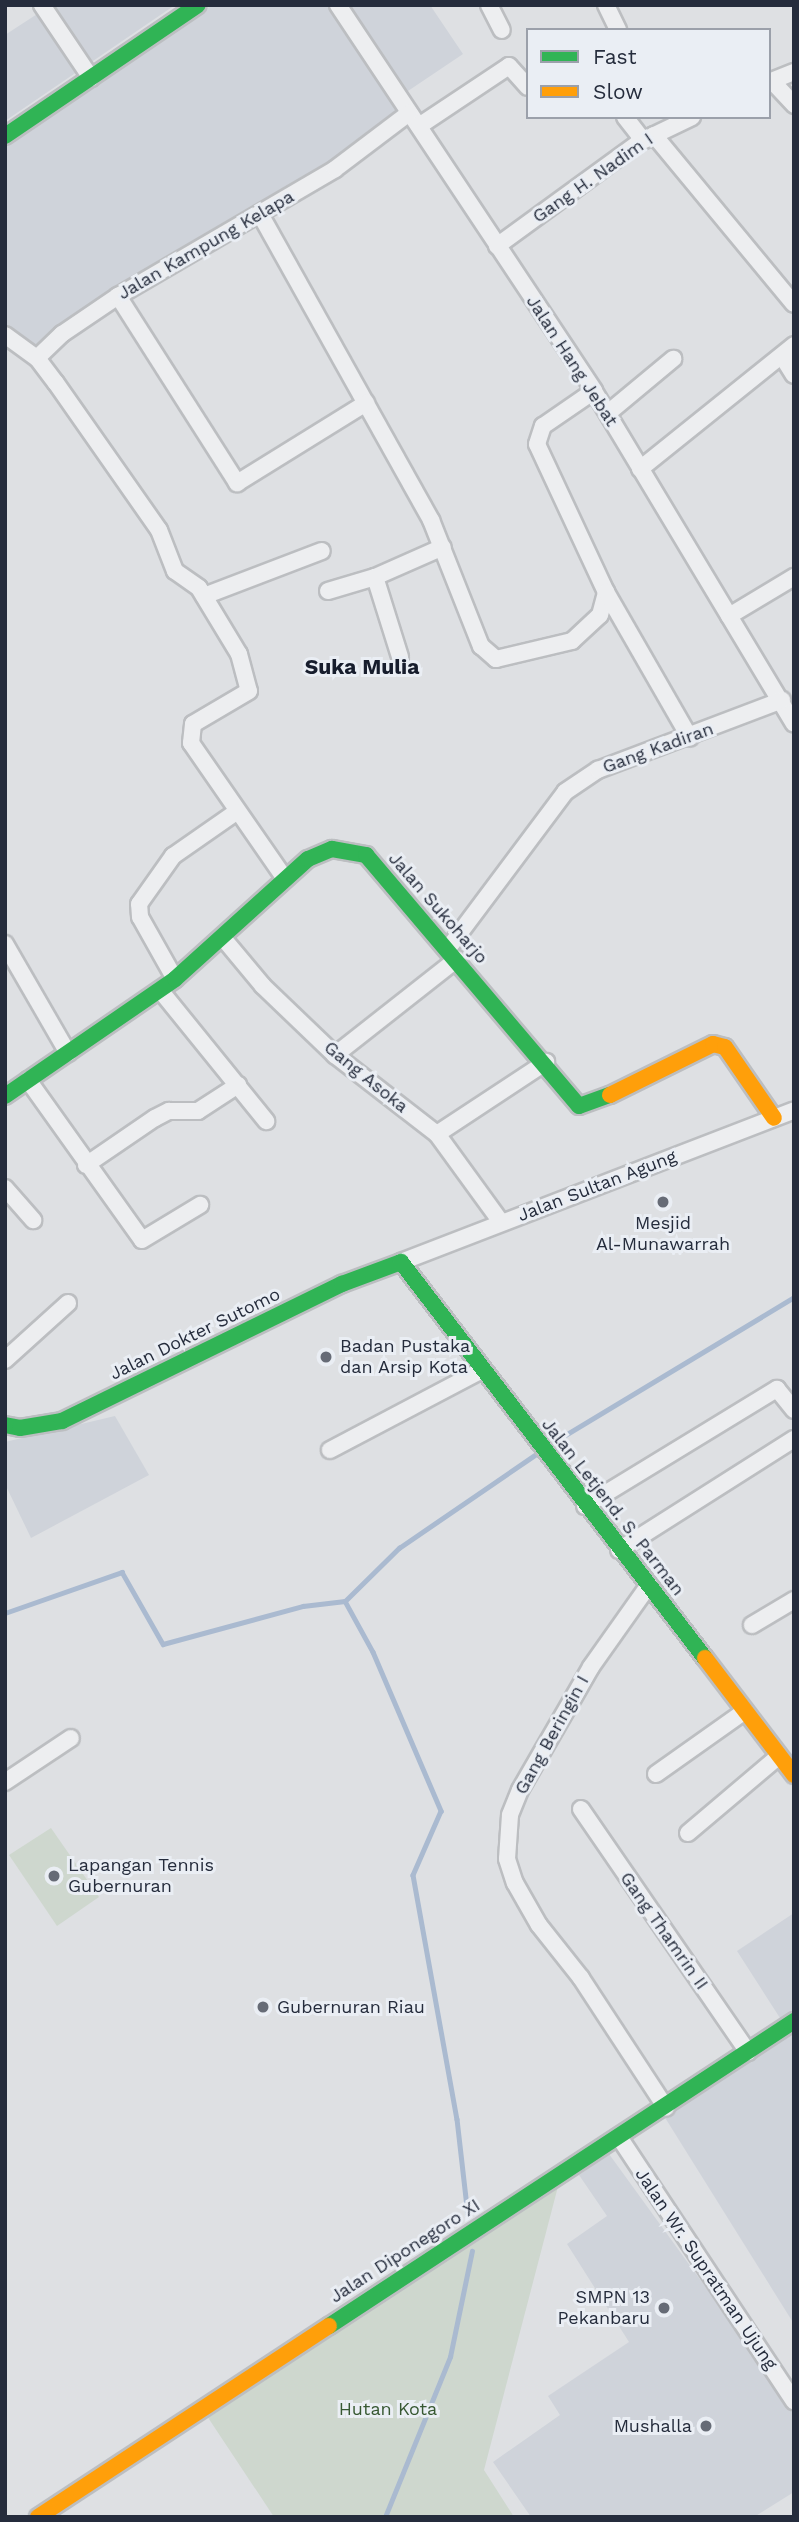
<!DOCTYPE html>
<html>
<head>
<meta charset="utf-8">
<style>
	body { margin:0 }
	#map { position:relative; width:799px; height:2522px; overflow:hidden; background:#dee0e3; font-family:"Work Sans",sans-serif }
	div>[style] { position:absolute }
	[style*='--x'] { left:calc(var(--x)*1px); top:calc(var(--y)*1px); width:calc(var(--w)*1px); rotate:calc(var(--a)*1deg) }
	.built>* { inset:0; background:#cfd3da }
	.green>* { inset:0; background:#ced7ce }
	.stream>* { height:4.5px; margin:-2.25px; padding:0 2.25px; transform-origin:2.25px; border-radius:2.25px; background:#aabad0 }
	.roads { filter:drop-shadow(2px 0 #bcbec1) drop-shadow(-2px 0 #bcbec1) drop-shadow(0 2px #bcbec1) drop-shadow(0 -2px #bcbec1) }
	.street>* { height:16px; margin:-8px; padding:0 8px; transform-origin:8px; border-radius:8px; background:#edeef0 }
	.fast>* { height:16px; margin:-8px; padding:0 8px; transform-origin:8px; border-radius:8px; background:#30b455 }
	.slow>* { height:16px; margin:-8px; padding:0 8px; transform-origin:8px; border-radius:8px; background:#ff9f0a }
	.dots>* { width:19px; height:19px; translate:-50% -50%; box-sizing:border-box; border:4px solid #eaeef4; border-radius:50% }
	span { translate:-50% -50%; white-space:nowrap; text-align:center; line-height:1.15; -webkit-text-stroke:6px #eaeef4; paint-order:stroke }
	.street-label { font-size:18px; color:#252c3c }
	.poi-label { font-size:18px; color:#252c3c }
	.left { translate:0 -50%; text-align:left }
	.right { translate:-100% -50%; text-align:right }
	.park-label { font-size:18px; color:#375832 }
	.quarter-label { font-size:21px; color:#171d2d; font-weight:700 }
	.frame { position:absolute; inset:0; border:7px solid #252c3c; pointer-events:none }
	.legend { position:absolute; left:526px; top:28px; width:245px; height:91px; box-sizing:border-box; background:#eaeef4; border:2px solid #9ba0aa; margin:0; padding:9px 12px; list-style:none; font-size:21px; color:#252c3c }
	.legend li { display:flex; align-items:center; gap:14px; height:35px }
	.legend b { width:35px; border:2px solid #9ba0aa }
</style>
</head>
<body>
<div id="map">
	<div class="built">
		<i style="clip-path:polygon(51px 5px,175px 5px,5px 121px,5px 35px)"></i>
		<i style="clip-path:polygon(212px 5px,430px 5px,463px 54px,405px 93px,398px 113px,338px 156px,159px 261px,37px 347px,23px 340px,5px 326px,5px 146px)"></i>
		<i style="clip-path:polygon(115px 1416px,149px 1475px,31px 1538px,5px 1484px,5px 1442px)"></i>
		<i style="clip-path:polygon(794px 1913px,794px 2324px,664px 2116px,789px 2032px,737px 1951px)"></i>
		<i style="clip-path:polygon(609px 2154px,794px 2409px,794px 2492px,754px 2517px,531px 2517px,493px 2462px,560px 2415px,548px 2396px,629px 2342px,567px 2244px,607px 2216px,579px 2175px)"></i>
	</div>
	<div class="green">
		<i style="clip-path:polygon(51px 1828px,99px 1897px,57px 1926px,9px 1855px)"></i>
		<i style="clip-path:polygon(561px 2175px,484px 2470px,514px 2517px,274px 2517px,201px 2407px)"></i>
	</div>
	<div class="stream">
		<i style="--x:549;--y:1445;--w:286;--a:-31.1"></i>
		<i style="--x:345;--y:1601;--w:58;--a:61.2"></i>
		<i style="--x:373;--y:1652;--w:173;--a:66.8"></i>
		<i style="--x:441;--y:1811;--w:70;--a:113.6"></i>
		<i style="--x:413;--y:1875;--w:248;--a:79.8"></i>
		<i style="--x:457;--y:2119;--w:97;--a:83.5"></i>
		<i style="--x:5;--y:1613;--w:124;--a:-19.3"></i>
		<i style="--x:122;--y:1572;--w:83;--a:60.3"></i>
		<i style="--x:163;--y:1644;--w:145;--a:-15.2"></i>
		<i style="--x:303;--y:1606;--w:42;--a:-6.8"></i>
		<i style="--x:345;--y:1601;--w:76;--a:-44.5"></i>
		<i style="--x:399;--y:1548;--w:170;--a:-34.4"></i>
		<i style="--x:385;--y:2517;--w:173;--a:-67.9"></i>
		<i style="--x:450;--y:2357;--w:108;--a:-78.3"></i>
	</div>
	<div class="roads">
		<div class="street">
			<i style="--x:42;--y:5;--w:88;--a:56.1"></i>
			<i style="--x:338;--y:5;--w:463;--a:56.4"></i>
			<i style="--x:594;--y:391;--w:388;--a:59"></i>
			<i style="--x:489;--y:5;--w:28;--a:63"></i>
			<i style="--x:606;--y:5;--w:28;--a:64"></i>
			<i style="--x:772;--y:81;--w:33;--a:47"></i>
			<i style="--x:769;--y:82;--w:27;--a:-22"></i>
			<i style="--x:625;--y:117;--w:29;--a:52"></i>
			<i style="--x:419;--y:126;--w:108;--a:-33.7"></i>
			<i style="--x:509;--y:66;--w:28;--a:48"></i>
			<i style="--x:654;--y:135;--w:219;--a:50.4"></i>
			<i style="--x:260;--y:214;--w:351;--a:60.8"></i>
			<i style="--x:431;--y:520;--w:136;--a:68.4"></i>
			<i style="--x:481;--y:646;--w:20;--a:41"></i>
			<i style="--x:496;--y:659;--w:78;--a:-13.3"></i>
			<i style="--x:572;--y:641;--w:38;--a:-43"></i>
			<i style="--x:600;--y:615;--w:24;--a:-75"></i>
			<i style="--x:606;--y:592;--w:163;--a:-115"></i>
			<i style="--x:537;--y:444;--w:19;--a:-72"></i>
			<i style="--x:543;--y:426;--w:62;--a:-34.5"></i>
			<i style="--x:497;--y:246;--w:175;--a:-36.1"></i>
			<i style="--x:638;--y:143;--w:60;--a:-25.7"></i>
			<i style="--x:118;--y:296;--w:222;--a:57.5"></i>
			<i style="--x:237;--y:483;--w:152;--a:-31.8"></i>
			<i style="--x:5;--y:335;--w:39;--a:36"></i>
			<i style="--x:37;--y:358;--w:31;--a:53"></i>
			<i style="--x:56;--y:383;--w:179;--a:55"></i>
			<i style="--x:159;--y:530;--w:44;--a:68.7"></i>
			<i style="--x:175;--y:571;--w:29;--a:35"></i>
			<i style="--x:199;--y:588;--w:77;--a:58.8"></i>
			<i style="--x:239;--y:654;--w:38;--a:75"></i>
			<i style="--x:249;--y:691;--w:65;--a:149.5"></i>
			<i style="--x:193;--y:724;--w:19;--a:96"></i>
			<i style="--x:191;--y:743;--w:165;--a:55.3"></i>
			<i style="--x:782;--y:356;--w:22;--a:58"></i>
			<i style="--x:37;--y:358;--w:35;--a:-44"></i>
			<i style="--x:62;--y:334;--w:68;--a:-34.2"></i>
			<i style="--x:118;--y:296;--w:251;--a:-30.3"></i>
			<i style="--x:335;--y:169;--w:93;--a:-37.1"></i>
			<i style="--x:608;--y:413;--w:85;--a:-39.7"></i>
			<i style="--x:640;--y:469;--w:198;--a:-38.8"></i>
			<i style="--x:375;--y:577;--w:84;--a:72.6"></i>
			<i style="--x:328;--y:591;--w:49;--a:-16.6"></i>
			<i style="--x:375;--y:577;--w:74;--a:-23.8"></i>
			<i style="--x:606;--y:592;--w:168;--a:60.1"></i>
			<i style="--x:204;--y:596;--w:126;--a:-20.9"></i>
			<i style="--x:729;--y:616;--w:76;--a:-31"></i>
			<i style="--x:223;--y:938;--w:62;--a:50.2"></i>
			<i style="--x:263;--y:986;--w:100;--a:43.8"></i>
			<i style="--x:335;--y:1055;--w:129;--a:37.8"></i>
			<i style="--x:437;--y:1134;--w:109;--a:54"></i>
			<i style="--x:5;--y:944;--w:126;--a:60"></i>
			<i style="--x:447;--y:950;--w:197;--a:-53.2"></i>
			<i style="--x:565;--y:792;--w:40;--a:-34"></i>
			<i style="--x:598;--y:770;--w:197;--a:-20.8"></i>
			<i style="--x:175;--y:979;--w:71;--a:-119.4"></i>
			<i style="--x:140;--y:917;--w:13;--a:-94"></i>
			<i style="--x:139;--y:904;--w:59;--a:-54.7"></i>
			<i style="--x:173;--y:856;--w:77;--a:-34.9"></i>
			<i style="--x:160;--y:990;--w:169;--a:51"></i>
			<i style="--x:335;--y:1055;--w:155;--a:-38.2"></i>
			<i style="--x:28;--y:1080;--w:196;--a:54.5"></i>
			<i style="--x:142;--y:1240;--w:68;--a:-31.1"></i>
			<i style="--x:437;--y:1134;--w:131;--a:-33.4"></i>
			<i style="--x:86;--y:1165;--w:83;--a:-34.3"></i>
			<i style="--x:155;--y:1118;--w:16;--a:-27"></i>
			<i style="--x:169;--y:1111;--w:29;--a:0"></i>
			<i style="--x:198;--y:1111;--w:48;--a:-33"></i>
			<i style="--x:5;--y:1188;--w:43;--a:48.8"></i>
			<i style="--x:401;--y:1262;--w:421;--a:-21.1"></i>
			<i style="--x:5;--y:1360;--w:85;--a:-42.1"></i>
			<i style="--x:330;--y:1450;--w:172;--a:-27.8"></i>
			<i style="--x:585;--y:1506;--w:225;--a:-31.4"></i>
			<i style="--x:777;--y:1389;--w:27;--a:51"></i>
			<i style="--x:619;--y:1550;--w:207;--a:-32.4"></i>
			<i style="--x:649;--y:1585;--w:100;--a:125.3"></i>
			<i style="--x:591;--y:1667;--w:142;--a:120"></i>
			<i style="--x:520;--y:1790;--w:27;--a:112"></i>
			<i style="--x:510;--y:1815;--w:44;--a:93.9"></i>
			<i style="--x:507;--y:1859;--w:25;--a:72"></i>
			<i style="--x:515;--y:1883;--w:48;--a:60.3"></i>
			<i style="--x:539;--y:1925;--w:68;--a:51.6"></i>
			<i style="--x:581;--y:1978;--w:155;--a:56.8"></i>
			<i style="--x:752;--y:1625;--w:49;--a:-30.8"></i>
			<i style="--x:656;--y:1774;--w:109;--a:-35.3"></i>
			<i style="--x:5;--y:1782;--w:79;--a:-33.7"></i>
			<i style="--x:581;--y:1809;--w:295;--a:55.5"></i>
			<i style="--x:688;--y:1833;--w:119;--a:-40.2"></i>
			<i style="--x:619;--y:2137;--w:317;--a:56.5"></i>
		</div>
		<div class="fast">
			<i style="--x:5;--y:136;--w:233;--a:-34.2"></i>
			<i style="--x:5;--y:1096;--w:206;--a:-34.5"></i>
			<i style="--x:175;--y:979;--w:179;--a:-42.1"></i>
			<i style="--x:308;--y:859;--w:26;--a:-23"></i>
			<i style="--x:332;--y:849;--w:35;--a:10"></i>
			<i style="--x:366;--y:855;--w:329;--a:49.7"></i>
			<i style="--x:579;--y:1106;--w:33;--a:-20"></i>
			<i style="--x:5;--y:1425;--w:15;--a:11"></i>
			<i style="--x:20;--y:1428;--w:43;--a:-9.5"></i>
			<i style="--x:62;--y:1421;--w:312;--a:-26.1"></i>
			<i style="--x:342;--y:1284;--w:63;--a:-20.4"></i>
			<i style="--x:401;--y:1262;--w:499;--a:52.5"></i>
			<i style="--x:329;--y:2326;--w:556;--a:-33.26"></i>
		</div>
		<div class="slow">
			<i style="--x:610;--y:1095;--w:115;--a:-26.3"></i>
			<i style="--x:713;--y:1044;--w:12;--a:14"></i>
			<i style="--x:725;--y:1047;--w:86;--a:55.4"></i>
			<i style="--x:705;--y:1658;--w:147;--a:52.7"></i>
			<i style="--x:38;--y:2517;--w:348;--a:-33.3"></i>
		</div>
	</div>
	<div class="dots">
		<i style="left:663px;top:1202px;background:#666b76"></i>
		<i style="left:326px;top:1357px;background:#666b76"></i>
		<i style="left:54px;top:1876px;background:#666b76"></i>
		<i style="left:263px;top:2007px;background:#666b76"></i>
		<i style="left:664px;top:2308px;background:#666b76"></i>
		<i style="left:706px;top:2426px;background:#666b76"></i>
	</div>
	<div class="street-label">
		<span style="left:593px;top:178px;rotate:-35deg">Gang H. Nadim I</span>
		<span style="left:206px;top:245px;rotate:-30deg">Jalan Kampung Kelapa</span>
		<span style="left:572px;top:361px;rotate:57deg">Jalan Hang Jebat</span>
		<span style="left:658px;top:748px;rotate:-20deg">Gang Kadiran</span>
		<span style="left:438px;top:908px;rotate:49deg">Jalan Sukoharjo</span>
		<span style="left:366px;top:1077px;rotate:39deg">Gang Asoka</span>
		<span style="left:597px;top:1186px;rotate:-21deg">Jalan Sultan Agung</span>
		<span style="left:195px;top:1334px;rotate:-26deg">Jalan Dokter Sutomo</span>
		<span style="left:613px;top:1507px;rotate:52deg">Jalan Letjend. S. Parman</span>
		<span style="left:552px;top:1735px;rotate:-61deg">Gang Beringin I</span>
		<span style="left:664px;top:1931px;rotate:55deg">Gang Thamrin II</span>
		<span style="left:405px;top:2251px;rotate:-33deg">Jalan Diponegoro XI</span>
		<span style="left:706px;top:2269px;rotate:56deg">Jalan Wr. Supratman Ujung</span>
	</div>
	<div class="poi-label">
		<span style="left:663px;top:1234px">Mesjid<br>Al-Munawarrah</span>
		<span class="left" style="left:340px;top:1357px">Badan Pustaka<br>dan Arsip Kota</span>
		<span class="left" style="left:68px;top:1876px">Lapangan Tennis<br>Gubernuran</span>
		<span class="left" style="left:277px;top:2007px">Gubernuran Riau</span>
		<span class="right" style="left:650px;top:2308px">SMPN 13<br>Pekanbaru</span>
		<span class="right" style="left:692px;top:2426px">Mushalla</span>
	</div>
	<div class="park-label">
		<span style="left:388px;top:2409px">Hutan Kota</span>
	</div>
	<div class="quarter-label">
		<span style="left:362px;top:667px">Suka Mulia</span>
	</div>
	<div class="frame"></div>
	<ul class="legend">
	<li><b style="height:9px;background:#30b455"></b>Fast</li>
	<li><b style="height:9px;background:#ff9f0a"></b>Slow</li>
	</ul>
</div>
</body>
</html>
